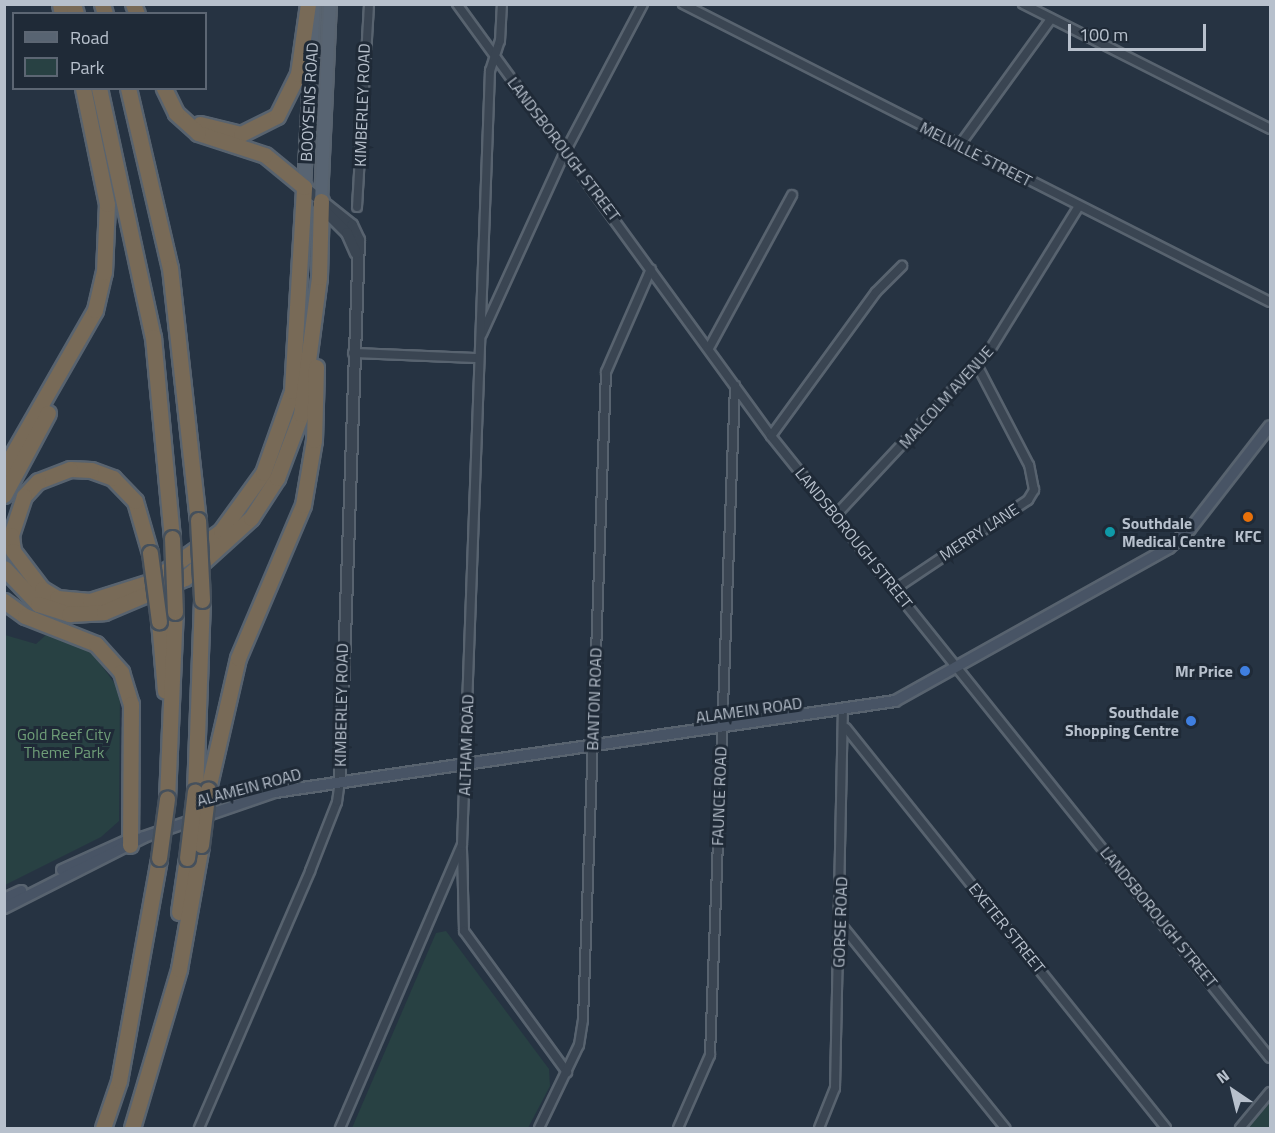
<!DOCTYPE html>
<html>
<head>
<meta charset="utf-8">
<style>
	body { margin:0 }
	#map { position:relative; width:1275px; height:1133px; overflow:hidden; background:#263342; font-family:"Titillium Web",sans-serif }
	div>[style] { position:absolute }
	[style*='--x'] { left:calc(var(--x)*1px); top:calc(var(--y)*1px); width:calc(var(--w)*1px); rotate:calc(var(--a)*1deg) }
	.green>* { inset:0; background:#284143 }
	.roads { filter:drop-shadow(2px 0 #58636f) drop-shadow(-2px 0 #58636f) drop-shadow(0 2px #58636f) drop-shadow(0 -2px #58636f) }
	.minor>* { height:8px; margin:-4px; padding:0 4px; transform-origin:4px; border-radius:4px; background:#3a4552 }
	.tertiary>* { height:10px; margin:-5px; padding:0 5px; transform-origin:5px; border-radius:5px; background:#3a4552 }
	.secondary>* { height:10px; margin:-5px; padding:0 5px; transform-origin:5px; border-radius:5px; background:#485465 }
	.primary>* { height:12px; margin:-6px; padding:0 6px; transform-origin:6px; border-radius:6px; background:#586472 }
	.motorway>* { height:15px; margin:-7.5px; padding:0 7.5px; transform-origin:7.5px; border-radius:7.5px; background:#786a57 }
	.bridges { filter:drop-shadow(2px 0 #45505c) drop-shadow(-2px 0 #45505c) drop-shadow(0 2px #45505c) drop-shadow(0 -2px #45505c) }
	.motorway-bridge>* { height:15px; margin:-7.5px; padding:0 7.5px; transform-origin:7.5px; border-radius:7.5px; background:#786a57 }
	.dots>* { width:16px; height:16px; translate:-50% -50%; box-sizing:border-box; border:3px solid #1f2a37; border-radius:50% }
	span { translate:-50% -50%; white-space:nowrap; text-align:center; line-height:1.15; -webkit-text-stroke:6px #1f2a37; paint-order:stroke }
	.street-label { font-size:16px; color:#b7c0cc }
	.poi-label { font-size:16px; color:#b7c0cc; font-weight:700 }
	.left { translate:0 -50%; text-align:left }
	.right { translate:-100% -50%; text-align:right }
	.park-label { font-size:16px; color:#6e9d77 }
	.frame { position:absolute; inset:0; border:6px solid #b7c0cc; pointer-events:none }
	.legend { position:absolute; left:12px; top:12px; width:195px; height:78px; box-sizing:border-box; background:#1f2a37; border:2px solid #5c6673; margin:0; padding:8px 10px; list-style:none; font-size:18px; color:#b7c0cc }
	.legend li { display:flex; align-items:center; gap:12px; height:30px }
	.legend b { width:30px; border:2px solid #5c6673 }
	.north { position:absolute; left:1203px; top:1061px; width:60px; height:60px; -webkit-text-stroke:4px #1f2a37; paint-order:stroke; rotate:325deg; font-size:16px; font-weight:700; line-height:24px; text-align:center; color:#b7c0cc }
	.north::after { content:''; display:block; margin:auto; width:21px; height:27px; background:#b7c0cc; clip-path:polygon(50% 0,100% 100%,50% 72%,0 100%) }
	.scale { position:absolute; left:1068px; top:24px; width:138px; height:27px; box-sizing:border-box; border:3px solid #b7c0cc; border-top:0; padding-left:8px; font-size:18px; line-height:21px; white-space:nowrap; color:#b7c0cc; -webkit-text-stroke:4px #1f2a37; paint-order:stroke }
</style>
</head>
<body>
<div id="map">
	<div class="green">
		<i style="clip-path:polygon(47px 634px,92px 652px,120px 691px,119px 821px,101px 837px,5px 885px,5px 635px,36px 644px)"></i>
		<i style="clip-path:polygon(446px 931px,549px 1069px,550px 1086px,528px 1128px,352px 1128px,436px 933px)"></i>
		<i style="clip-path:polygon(1270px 1102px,1270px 1128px,1248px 1128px)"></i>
	</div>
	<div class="roads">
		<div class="minor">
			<i style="--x:457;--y:4;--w:534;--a:53.99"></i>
			<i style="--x:771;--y:436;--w:797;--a:51.26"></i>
			<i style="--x:683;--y:4;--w:658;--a:26.92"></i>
			<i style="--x:1023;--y:4;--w:277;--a:26.8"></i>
			<i style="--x:959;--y:146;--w:157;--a:-54.1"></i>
			<i style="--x:357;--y:207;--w:203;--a:-86.6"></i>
			<i style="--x:482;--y:334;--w:202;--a:-65.5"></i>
			<i style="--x:566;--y:150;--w:165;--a:-62.2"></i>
			<i style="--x:709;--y:348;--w:174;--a:-61.5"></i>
			<i style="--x:353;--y:353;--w:124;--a:2.3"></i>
			<i style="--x:771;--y:436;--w:178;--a:-53.9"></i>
			<i style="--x:876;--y:292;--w:37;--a:-45"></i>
			<i style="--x:836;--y:515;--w:226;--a:-47"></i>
			<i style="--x:990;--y:350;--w:169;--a:-58.3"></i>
			<i style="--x:895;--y:589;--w:160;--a:-33.8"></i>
			<i style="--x:1028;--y:500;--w:12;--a:-59"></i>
			<i style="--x:1034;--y:490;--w:25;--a:-101"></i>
			<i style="--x:1029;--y:465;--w:113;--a:-117.5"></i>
			<i style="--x:846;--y:728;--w:512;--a:51.34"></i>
			<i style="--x:462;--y:849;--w:82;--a:88.6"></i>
			<i style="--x:464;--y:931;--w:175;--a:53.9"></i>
			<i style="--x:839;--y:922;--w:265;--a:51.1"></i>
			<i style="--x:199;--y:1128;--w:280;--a:-66.6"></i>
			<i style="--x:310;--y:871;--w:74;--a:-68.6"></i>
			<i style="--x:337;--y:802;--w:22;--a:-82"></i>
			<i style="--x:340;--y:1128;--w:308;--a:-66.7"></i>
			<i style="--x:462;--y:845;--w:775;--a:-87.93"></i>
			<i style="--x:490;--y:71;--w:32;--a:-72"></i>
			<i style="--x:500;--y:41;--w:37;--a:-87"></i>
			<i style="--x:539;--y:1128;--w:92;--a:-64.3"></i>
			<i style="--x:579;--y:1045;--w:25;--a:-81"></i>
			<i style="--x:583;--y:1020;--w:648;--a:-87.97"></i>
			<i style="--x:606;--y:372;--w:112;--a:-66.4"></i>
			<i style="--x:678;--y:1128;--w:80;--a:-66.3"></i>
			<i style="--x:710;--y:1055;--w:670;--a:-87.86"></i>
			<i style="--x:819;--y:1128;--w:43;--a:-68.2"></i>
			<i style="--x:835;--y:1088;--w:376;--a:-88.8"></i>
			<i style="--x:1240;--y:1128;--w:47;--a:-50.2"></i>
		</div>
		<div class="tertiary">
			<i style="--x:304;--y:187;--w:61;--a:38.4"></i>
			<i style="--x:352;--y:225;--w:17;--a:65"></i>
			<i style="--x:359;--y:240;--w:540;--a:92.02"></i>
			<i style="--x:318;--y:204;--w:41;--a:45"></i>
			<i style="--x:347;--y:233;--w:22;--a:66"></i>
		</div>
		<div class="secondary">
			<i style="--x:62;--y:870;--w:80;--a:-24.3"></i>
			<i style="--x:4;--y:899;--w:19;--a:-25"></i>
			<i style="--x:4;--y:908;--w:157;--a:-26.9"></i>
			<i style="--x:144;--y:837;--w:139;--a:-19"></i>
			<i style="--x:275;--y:792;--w:627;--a:-8.35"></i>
			<i style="--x:895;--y:701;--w:314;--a:-29.2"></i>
			<i style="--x:1169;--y:548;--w:28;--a:-42"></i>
			<i style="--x:1190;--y:529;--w:130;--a:-52.2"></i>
		</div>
		<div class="primary">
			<i style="--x:304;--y:187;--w:183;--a:-86.9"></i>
			<i style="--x:321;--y:201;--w:197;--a:-87.4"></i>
		</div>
		<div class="motorway">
			<i style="--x:60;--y:4;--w:10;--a:79"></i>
			<i style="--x:73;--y:4;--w:10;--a:73"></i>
			<i style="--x:102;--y:4;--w:10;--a:73"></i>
			<i style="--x:133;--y:4;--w:11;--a:68"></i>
			<i style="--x:99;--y:88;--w:255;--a:77.8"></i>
			<i style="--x:153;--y:337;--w:202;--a:84.6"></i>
			<i style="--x:128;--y:88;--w:185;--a:76.9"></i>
			<i style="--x:170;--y:268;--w:254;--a:83.7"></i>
			<i style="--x:200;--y:124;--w:42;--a:13.7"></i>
			<i style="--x:241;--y:134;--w:40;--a:-26.6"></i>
			<i style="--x:277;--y:116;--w:47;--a:-63.4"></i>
			<i style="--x:298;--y:74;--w:71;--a:-81.9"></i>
			<i style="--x:4;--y:469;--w:183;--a:-60.2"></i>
			<i style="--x:95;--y:310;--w:39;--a:-77"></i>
			<i style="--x:104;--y:272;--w:68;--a:-87.5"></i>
			<i style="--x:107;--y:204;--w:118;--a:-101.7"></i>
			<i style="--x:4;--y:495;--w:93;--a:-61.8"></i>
			<i style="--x:150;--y:553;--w:54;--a:-106.1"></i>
			<i style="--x:135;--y:501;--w:32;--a:-134"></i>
			<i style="--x:113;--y:478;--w:23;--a:-160"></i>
			<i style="--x:91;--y:470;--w:21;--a:-177"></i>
			<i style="--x:70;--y:469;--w:34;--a:159"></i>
			<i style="--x:38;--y:481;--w:21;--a:133"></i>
			<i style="--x:24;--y:496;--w:41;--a:108.4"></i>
			<i style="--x:11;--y:535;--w:16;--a:83"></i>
			<i style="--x:13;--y:551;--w:48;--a:52.7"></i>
			<i style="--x:42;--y:589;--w:17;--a:31"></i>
			<i style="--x:57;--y:598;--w:33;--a:5"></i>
			<i style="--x:90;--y:601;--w:63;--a:-17.6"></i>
			<i style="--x:150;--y:582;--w:87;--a:-35.7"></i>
			<i style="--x:221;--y:531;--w:72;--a:-54.1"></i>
			<i style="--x:263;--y:473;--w:87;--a:-70.5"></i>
			<i style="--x:292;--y:391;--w:204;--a:-86.6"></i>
			<i style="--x:304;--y:187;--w:50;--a:-140.6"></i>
			<i style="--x:265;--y:155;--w:71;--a:-161.8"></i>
			<i style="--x:198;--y:133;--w:30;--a:-138"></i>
			<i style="--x:176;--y:113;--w:28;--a:-116"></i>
			<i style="--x:4;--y:568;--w:50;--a:46.6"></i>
			<i style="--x:38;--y:604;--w:33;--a:18"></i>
			<i style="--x:69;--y:614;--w:35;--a:-3"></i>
			<i style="--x:104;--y:612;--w:88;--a:-22.8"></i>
			<i style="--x:185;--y:578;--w:89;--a:-42.3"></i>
			<i style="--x:251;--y:518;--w:48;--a:-57"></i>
			<i style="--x:277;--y:478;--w:68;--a:-69.4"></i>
			<i style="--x:301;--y:414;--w:138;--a:-82.5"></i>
			<i style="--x:319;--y:277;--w:76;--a:-88.5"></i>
			<i style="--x:4;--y:601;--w:26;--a:36"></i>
			<i style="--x:25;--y:616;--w:76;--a:21.5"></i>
			<i style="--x:96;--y:644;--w:38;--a:48"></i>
			<i style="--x:121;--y:672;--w:34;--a:73"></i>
			<i style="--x:131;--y:704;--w:141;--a:90.4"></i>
			<i style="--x:159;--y:621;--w:70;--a:85.1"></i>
			<i style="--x:208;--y:789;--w:134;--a:-77.1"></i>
			<i style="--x:238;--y:658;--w:166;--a:-67"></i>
			<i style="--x:303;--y:505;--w:66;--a:-80.4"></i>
			<i style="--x:314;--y:440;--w:73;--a:-88.4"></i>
			<i style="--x:195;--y:791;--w:191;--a:-87.9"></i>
			<i style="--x:167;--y:799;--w:187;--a:-87.6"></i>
			<i style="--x:179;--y:912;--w:55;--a:-81.6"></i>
			<i style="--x:103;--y:1128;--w:50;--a:-71.2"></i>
			<i style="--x:119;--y:1081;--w:227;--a:-79.8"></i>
			<i style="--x:132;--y:1128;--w:166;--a:-73.5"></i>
			<i style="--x:179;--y:969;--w:126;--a:-79.9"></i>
		</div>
	</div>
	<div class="bridges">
		<div class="motorway-bridge">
			<i style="--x:198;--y:520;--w:80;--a:87.1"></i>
			<i style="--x:172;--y:538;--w:74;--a:87.7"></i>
			<i style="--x:150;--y:553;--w:69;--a:82.5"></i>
			<i style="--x:201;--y:845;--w:56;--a:-82.9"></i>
			<i style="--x:159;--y:858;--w:60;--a:-82.3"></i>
			<i style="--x:187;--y:858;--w:67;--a:-83.2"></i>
		</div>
	</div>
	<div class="dots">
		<i style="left:1248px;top:517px;background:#e8710a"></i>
		<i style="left:1110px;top:532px;background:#0f9aa8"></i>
		<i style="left:1245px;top:671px;background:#3f7fe0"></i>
		<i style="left:1191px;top:721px;background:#3f7fe0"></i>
	</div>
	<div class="street-label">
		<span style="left:309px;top:102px;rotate:-87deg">BOOYSENS ROAD</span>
		<span style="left:362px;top:105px;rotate:-88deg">KIMBERLEY ROAD</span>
		<span style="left:564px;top:149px;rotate:53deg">LANDSBOROUGH STREET</span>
		<span style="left:976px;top:154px;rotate:27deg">MELVILLE STREET</span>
		<span style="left:946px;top:397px;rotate:-48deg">MALCOLM AVENUE</span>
		<span style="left:979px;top:532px;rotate:-33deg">MERRY LANE</span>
		<span style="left:854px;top:538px;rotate:51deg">LANDSBOROUGH STREET</span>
		<span style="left:594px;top:699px;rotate:-88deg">BANTON ROAD</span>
		<span style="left:341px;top:705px;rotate:-89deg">KIMBERLEY ROAD</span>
		<span style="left:749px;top:710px;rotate:-8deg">ALAMEIN ROAD</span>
		<span style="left:466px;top:745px;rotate:-88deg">ALTHAM ROAD</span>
		<span style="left:249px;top:787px;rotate:-15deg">ALAMEIN ROAD</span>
		<span style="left:719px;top:796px;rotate:-88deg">FAUNCE ROAD</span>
		<span style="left:1159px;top:917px;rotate:51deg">LANDSBOROUGH STREET</span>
		<span style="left:840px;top:922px;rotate:-88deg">GORSE ROAD</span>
		<span style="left:1007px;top:928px;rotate:51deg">EXETER STREET</span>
	</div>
	<div class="poi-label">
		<span class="left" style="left:1122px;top:532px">Southdale<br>Medical Centre</span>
		<span style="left:1248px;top:536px">KFC</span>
		<span class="right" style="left:1233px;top:671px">Mr Price</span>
		<span class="right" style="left:1179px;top:721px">Southdale<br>Shopping Centre</span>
	</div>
	<div class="park-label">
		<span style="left:64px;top:743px">Gold Reef City<br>Theme Park</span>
	</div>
	<div class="frame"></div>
	<ul class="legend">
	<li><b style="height:8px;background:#586472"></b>Road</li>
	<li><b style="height:16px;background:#284143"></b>Park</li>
	</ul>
	<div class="north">N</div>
	<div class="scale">100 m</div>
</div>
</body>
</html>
